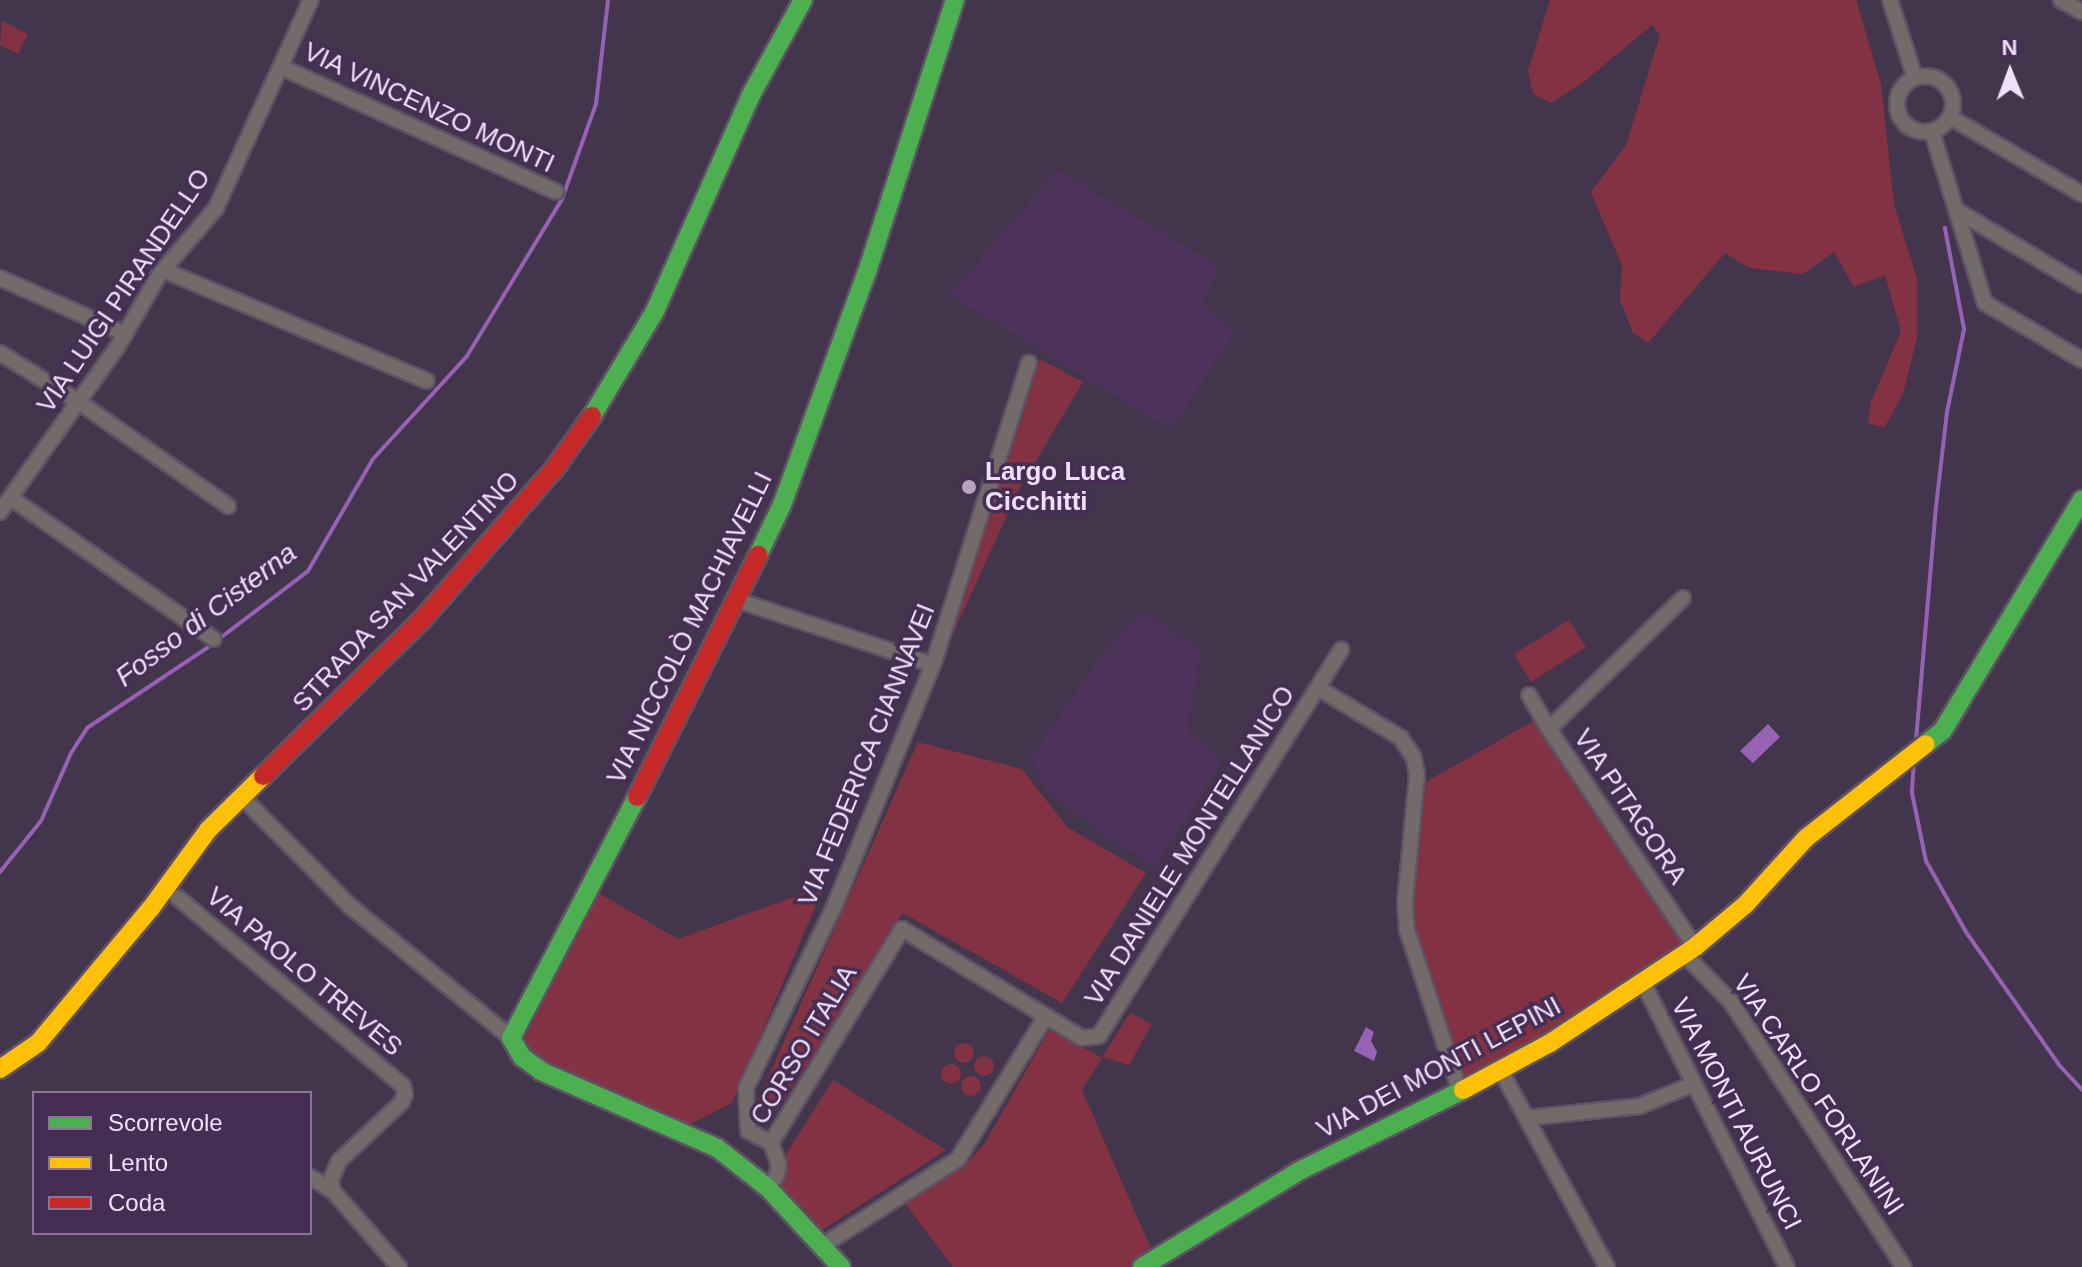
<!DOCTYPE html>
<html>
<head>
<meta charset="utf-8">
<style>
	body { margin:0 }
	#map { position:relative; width:2082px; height:1267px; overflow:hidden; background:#43354b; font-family:Arial,sans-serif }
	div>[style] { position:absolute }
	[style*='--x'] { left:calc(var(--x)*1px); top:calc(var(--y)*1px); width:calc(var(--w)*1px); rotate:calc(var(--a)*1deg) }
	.built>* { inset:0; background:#4d325c }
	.green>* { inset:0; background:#823242 }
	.round { border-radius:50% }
	.water>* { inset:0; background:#9761b4 }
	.stream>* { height:4px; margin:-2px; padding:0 2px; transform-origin:2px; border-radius:2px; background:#9761b4 }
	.roads { filter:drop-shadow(2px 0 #5e5265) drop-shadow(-2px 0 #5e5265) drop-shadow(0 2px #5e5265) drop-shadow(0 -2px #5e5265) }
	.street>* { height:14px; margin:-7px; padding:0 7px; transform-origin:7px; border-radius:7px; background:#726b6a }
	.street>.ring { margin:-7px; padding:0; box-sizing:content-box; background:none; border:14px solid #726b6a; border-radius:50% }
	.fast>* { height:18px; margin:-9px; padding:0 9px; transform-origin:9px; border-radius:9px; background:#4caf50 }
	.slow>* { height:18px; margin:-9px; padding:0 9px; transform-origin:9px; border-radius:9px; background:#ffc107 }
	.jam>* { height:18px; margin:-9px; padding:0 9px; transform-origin:9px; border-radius:9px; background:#c62828 }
	.dots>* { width:22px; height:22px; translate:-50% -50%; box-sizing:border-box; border:4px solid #462d53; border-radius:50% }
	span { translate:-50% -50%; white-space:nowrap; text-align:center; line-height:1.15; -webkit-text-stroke:7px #462d53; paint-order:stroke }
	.street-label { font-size:26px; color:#efe0f9 }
	.poi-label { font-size:26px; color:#efe0f9; font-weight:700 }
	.left { translate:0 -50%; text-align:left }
	.water-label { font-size:28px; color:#eddef6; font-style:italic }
	.legend { position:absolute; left:32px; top:1091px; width:280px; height:144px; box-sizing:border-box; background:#462d53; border:2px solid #8a7595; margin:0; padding:10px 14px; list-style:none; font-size:24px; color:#efe0f9 }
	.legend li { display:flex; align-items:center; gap:16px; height:40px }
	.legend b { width:40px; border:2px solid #8a7595 }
	.north { position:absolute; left:1970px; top:32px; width:80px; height:80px; -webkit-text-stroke:6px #462d53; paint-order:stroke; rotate:359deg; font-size:22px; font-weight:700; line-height:32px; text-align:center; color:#efe0f9 }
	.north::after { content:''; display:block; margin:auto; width:28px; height:36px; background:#efe0f9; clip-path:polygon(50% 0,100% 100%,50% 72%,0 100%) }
</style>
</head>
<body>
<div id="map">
	<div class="built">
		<i style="clip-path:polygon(1057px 170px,1219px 266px,1201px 305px,1235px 330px,1171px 430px,950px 295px)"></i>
		<i style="clip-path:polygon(1142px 610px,1201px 651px,1187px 730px,1222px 762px,1155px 866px,1102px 834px,1046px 790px,1031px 758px,1096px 663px)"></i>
	</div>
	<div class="green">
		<i style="clip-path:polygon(1550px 0,1856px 0,1881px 84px,1894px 204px,1917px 279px,1917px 338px,1903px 394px,1884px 428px,1868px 423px,1871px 402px,1901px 331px,1885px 275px,1854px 287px,1834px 252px,1803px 274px,1750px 268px,1725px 253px,1648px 343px,1633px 333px,1620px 300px,1622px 266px,1591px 192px,1626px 145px,1660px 35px,1652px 25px,1581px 84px,1551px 103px,1533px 94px,1528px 71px)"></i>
		<i style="clip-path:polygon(2px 21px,28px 34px,18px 54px,0 45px)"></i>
		<i style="clip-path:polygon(1040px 359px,1083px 382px,1019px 489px,952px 636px)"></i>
		<i style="clip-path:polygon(1569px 620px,1586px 647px,1531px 682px,1514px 654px)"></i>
		<i style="clip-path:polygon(1537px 719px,1686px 944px,1537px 1039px,1465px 1077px,1414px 937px,1413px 893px,1424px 783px)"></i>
		<i style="clip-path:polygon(918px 742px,1022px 769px,1067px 827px,1146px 873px,1062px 1003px,903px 913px,778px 1110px,758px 1100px)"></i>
		<i style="clip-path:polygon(824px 886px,732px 1103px,679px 1130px,551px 1076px,511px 1038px,590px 888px,678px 939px)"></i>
		<i style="clip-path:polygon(1130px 1013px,1152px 1024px,1129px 1065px,1102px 1057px)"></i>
		<i style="clip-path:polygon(1050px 1028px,1102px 1058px,1082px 1090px,1152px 1251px,1130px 1267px,953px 1267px,904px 1202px,969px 1161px,985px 1143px)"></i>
		<i class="round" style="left:954px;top:1043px;width:20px;height:20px"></i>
		<i class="round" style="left:974px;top:1056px;width:20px;height:20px"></i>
		<i class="round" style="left:941px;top:1064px;width:20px;height:20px"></i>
		<i class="round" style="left:961px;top:1076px;width:20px;height:20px"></i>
		<i style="clip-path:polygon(833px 1080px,946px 1150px,819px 1232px,776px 1189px,783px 1176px,786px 1154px)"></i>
	</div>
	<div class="water">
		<i style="clip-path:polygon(1768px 724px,1780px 737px,1753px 763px,1740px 751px)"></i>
		<i style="clip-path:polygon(1366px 1027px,1374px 1032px,1371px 1041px,1377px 1052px,1374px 1061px,1354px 1051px)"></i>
	</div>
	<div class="stream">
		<i style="--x:1916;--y:740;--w:234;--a:-85.1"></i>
		<i style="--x:1936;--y:507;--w:96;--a:-83.4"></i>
		<i style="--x:1947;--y:412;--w:85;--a:-78.4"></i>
		<i style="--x:1964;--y:329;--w:103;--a:-100.7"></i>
		<i style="--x:1914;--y:761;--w:32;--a:94"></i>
		<i style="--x:1912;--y:793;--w:69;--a:78.4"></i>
		<i style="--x:1926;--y:861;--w:81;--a:60.6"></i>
		<i style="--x:1966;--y:932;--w:162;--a:55"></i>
		<i style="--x:2059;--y:1065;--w:34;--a:47"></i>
		<i style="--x:0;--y:872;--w:65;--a:-51.2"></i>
		<i style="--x:41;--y:821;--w:74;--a:-66.2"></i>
		<i style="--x:71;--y:753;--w:30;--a:-57"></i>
		<i style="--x:87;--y:728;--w:144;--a:-33.7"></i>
		<i style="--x:207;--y:648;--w:127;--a:-37.3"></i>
		<i style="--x:308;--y:571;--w:129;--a:-59.9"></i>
		<i style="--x:373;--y:459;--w:139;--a:-47.6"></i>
		<i style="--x:467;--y:356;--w:184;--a:-58.8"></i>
		<i style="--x:562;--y:199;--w:101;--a:-70.3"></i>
		<i style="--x:596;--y:104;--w:105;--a:-83.4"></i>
	</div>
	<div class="roads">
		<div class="street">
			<i style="--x:1890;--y:0;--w:82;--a:72.2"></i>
			<i style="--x:2061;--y:0;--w:24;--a:30"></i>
			<i style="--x:281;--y:67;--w:302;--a:24.4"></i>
			<i class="ring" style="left:1897px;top:76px;width:42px;height:42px"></i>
			<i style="--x:1950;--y:117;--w:153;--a:30.3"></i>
			<i style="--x:1932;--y:132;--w:179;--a:72.8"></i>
			<i style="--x:1985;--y:303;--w:113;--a:30.4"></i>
			<i style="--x:1956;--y:210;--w:147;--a:30.8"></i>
			<i style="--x:163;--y:270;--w:286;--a:22.8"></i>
			<i style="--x:0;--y:278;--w:137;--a:24.1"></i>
			<i style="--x:0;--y:353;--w:93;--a:31.8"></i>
			<i style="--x:79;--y:402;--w:182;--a:34.9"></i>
			<i style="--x:11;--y:498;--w:247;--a:34.8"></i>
			<i style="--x:0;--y:512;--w:204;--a:-54.6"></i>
			<i style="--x:118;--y:346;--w:82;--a:-60"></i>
			<i style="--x:159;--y:275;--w:88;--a:-49.6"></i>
			<i style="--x:216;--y:208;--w:229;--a:-65.5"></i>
			<i style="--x:1683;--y:598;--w:187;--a:135.6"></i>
			<i style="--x:1549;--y:729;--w:262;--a:56.2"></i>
			<i style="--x:737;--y:600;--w:206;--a:18.3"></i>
			<i style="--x:1318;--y:688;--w:97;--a:31.1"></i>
			<i style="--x:1401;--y:738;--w:24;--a:57"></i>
			<i style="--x:1414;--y:758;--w:17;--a:80"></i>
			<i style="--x:1417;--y:775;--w:129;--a:95.4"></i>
			<i style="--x:1405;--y:903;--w:27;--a:86"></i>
			<i style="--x:1407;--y:930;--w:169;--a:71.8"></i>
			<i style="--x:1529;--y:695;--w:39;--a:60"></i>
			<i style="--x:243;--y:798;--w:152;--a:45.3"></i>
			<i style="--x:350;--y:906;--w:208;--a:39.3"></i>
			<i style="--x:177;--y:897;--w:295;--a:39.9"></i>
			<i style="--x:403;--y:1086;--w:8;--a:76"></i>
			<i style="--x:405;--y:1094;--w:9;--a:111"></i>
			<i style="--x:402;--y:1102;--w:86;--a:136.9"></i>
			<i style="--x:339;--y:1161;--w:21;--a:113"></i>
			<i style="--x:331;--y:1180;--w:11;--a:80"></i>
			<i style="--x:333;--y:1191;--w:101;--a:49"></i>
			<i style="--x:1685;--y:955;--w:66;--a:45.6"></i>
			<i style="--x:1731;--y:1002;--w:316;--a:56.9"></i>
			<i style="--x:1643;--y:983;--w:318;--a:63.1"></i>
			<i style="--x:1501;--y:1071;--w:223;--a:61.6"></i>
			<i style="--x:1526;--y:1118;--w:115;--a:-6"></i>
			<i style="--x:1640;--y:1106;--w:58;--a:-22.2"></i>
			<i style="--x:771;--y:1143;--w:26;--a:-152"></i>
			<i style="--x:748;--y:1131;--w:43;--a:-92.7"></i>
			<i style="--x:746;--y:1088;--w:201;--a:-64.1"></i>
			<i style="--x:834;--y:907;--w:261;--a:-67.8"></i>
			<i style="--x:933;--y:665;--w:317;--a:-72.4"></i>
			<i style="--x:310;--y:1177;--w:27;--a:31"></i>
			<i style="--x:767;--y:1187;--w:13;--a:-48"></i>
			<i style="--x:776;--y:1177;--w:12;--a:-76"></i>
			<i style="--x:779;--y:1165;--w:23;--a:-110"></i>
			<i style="--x:771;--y:1143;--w:251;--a:-58.5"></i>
			<i style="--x:902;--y:929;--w:210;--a:31.2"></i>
			<i style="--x:1082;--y:1038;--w:17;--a:-7"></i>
			<i style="--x:1099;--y:1036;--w:456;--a:-57.9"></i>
			<i style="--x:822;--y:1246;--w:161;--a:-32.6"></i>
			<i style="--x:958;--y:1159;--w:168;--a:-58.4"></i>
		</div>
		<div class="fast">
			<i style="--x:592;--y:416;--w:120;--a:-59"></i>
			<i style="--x:654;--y:313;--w:239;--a:-66"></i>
			<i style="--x:751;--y:95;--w:108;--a:-61.3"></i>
			<i style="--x:758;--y:555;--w:55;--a:-64.4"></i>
			<i style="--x:782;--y:505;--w:248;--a:-70"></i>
			<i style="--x:867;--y:272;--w:286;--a:-72.1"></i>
			<i style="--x:1926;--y:744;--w:22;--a:-39"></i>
			<i style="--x:1943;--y:730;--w:269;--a:-58.9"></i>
			<i style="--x:637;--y:797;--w:272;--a:117.6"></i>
			<i style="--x:511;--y:1038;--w:22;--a:60"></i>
			<i style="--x:522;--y:1057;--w:24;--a:36"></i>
			<i style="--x:541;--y:1071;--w:192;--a:23.6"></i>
			<i style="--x:717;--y:1148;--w:63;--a:38"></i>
			<i style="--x:767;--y:1187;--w:109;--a:47.2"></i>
			<i style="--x:1142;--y:1267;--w:186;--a:-31.4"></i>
			<i style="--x:1301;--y:1170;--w:181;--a:-26.3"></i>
		</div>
		<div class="slow">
			<i style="--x:0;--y:1069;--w:46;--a:-34.4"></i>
			<i style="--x:38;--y:1043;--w:176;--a:-50.1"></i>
			<i style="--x:151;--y:908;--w:97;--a:-53.8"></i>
			<i style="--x:208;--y:830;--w:77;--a:-44.5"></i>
			<i style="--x:1463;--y:1090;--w:99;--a:-28.4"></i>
			<i style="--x:1550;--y:1043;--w:174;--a:-33.5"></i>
			<i style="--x:1695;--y:947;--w:67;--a:-40.1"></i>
			<i style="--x:1746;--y:904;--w:89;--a:-47.7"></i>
			<i style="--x:1806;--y:838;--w:152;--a:-38.1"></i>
		</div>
		<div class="jam">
			<i style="--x:263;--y:776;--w:221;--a:-44.5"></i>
			<i style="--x:421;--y:621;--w:203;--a:-48.8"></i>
			<i style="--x:555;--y:468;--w:64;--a:-54.6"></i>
			<i style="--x:637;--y:797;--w:271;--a:-63.4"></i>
		</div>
	</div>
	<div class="dots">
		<i style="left:969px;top:487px;background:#b3a4bc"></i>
	</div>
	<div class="street-label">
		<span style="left:429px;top:108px;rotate:25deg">VIA VINCENZO MONTI</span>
		<span style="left:124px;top:291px;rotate:-56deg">VIA LUIGI PIRANDELLO</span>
		<span style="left:406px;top:592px;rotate:-47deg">STRADA SAN VALENTINO</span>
		<span style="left:690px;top:628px;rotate:-64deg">VIA NICCOLÒ MACHIAVELLI</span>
		<span style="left:867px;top:755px;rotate:-68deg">VIA FEDERICA CIANNAVEI</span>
		<span style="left:1630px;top:807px;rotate:56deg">VIA PITAGORA</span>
		<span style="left:1190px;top:846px;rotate:-58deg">VIA DANIELE MONTELLANICO</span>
		<span style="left:304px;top:972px;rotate:40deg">VIA PAOLO TREVES</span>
		<span style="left:804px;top:1045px;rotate:-59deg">CORSO ITALIA</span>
		<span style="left:1439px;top:1068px;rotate:-28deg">VIA DEI MONTI LEPINI</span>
		<span style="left:1818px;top:1095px;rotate:56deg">VIA CARLO FORLANINI</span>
		<span style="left:1736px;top:1114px;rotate:63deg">VIA MONTI AURUNCI</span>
	</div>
	<div class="poi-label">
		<span class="left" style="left:985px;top:487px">Largo Luca<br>Cicchitti</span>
	</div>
	<div class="water-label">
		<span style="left:206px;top:615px;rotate:-37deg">Fosso di Cisterna</span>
	</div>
	<ul class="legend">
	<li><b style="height:10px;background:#4caf50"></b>Scorrevole</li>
	<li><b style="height:10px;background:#ffc107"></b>Lento</li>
	<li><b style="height:10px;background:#c62828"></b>Coda</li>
	</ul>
	<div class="north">N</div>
</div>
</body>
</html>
